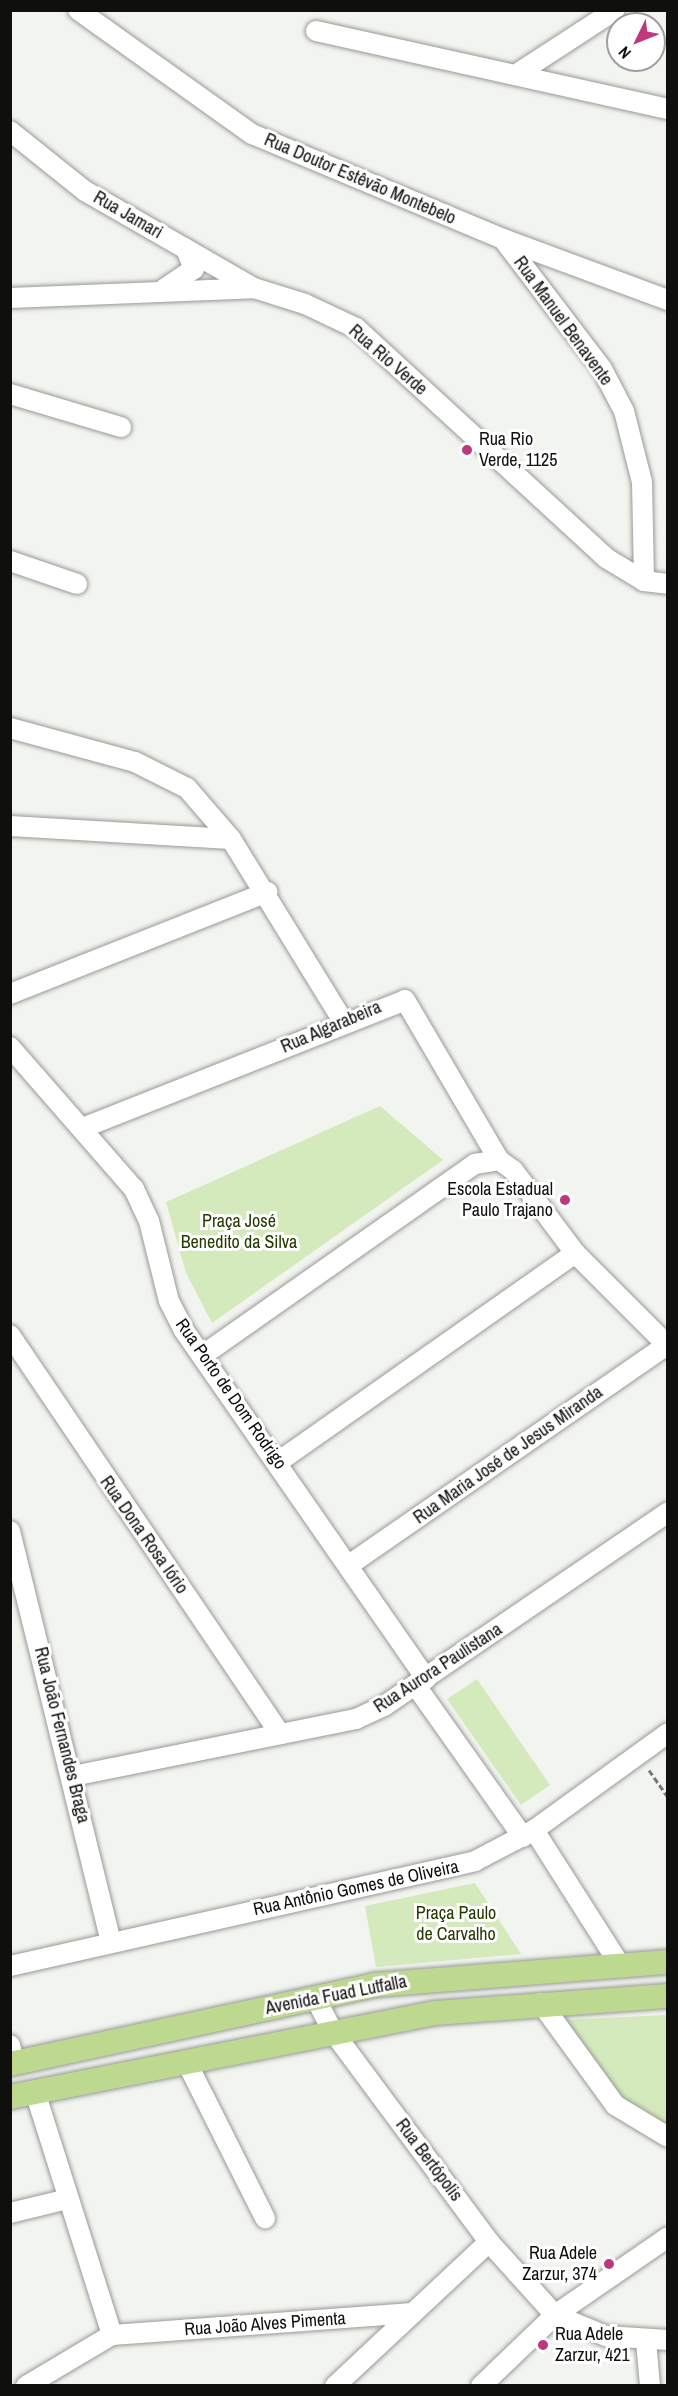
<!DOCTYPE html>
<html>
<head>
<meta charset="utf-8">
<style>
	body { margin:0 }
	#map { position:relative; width:678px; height:2396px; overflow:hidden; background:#f2f4f0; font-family:"Archivo Narrow",sans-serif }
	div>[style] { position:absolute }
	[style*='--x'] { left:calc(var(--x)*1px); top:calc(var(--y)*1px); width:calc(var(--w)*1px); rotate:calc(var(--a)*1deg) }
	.green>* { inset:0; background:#d4eabc }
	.path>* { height:3px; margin-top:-1.5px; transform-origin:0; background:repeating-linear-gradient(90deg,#767774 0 6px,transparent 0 9px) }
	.roads { filter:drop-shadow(0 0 2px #989a96) drop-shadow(0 0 2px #989a96) }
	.minor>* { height:20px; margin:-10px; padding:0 10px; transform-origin:10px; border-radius:10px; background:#fff }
	.major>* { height:24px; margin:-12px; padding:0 12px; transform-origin:12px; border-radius:12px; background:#bcd98f }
	.dots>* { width:16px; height:16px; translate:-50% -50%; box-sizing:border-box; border:3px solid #fff; border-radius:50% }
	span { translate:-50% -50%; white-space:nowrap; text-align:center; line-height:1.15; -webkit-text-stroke:6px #fff; paint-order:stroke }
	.street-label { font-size:18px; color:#0f0f0e }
	.poi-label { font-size:18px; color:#0f0f0e }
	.left { translate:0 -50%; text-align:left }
	.right { translate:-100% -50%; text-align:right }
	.park-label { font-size:18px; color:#253a00 }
	.frame { position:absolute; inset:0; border:12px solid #0f0f0e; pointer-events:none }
	.north { position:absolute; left:606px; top:12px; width:60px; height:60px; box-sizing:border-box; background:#fff; border:2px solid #9f9f9f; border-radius:50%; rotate:227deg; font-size:16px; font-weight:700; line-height:24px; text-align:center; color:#0f0f0e }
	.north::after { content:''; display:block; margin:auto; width:21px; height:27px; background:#bd387d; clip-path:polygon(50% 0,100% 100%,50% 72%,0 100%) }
</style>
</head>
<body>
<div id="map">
	<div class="green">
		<div style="clip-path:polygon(380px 1106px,443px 1160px,212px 1323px,186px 1273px,166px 1202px)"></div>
		<div style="clip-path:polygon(477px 1679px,550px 1785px,521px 1805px,447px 1699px)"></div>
		<div style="clip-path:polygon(475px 1883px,521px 1954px,376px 1967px,365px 1906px)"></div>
		<div style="clip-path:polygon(667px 2015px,667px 2130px,655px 2116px,620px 2098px,563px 2020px)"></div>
	</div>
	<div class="path">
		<div style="--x:649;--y:1770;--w:33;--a:55"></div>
	</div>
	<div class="roads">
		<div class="minor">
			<div style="--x:78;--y:10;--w:214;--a:35.5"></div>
			<div style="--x:252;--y:134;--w:272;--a:22.7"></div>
			<div style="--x:503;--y:239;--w:176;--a:20.3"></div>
			<div style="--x:316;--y:31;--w:361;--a:12.5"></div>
			<div style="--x:520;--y:72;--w:113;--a:-33.1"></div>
			<div style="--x:10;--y:131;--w:96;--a:38.7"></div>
			<div style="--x:85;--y:191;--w:195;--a:29.9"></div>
			<div style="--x:503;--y:239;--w:163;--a:52.7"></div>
			<div style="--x:602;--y:369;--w:47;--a:62.4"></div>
			<div style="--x:624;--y:411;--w:73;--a:75.8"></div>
			<div style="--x:642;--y:482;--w:99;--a:88.8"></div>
			<div style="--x:164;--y:289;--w:36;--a:-34"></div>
			<div style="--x:194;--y:269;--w:22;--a:-112"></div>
			<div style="--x:10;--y:298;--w:244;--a:-2.3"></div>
			<div style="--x:254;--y:288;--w:53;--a:17.4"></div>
			<div style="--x:305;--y:304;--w:56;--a:25.2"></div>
			<div style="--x:356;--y:328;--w:340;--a:42.6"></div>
			<div style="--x:606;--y:558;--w:44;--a:31.2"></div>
			<div style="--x:644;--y:581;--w:24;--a:7"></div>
			<div style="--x:10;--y:394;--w:116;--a:16.6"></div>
			<div style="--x:10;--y:561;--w:71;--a:18.9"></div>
			<div style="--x:10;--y:728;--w:130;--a:15.2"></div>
			<div style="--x:135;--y:762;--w:58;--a:26.6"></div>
			<div style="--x:187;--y:788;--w:67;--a:49.2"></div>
			<div style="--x:231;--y:839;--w:216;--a:58.4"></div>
			<div style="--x:10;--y:826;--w:221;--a:3.4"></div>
			<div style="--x:10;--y:994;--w:277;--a:-21.6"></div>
			<div style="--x:10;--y:1047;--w:189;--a:48.9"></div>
			<div style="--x:134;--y:1189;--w:35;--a:65"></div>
			<div style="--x:149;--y:1221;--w:82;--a:76"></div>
			<div style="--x:169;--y:1301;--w:31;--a:63"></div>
			<div style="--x:183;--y:1329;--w:426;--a:55.2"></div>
			<div style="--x:85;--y:1127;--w:344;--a:-21.6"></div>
			<div style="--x:405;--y:1000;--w:186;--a:59.6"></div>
			<div style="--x:499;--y:1160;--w:17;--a:36"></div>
			<div style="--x:513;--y:1170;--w:104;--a:53.2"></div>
			<div style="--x:575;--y:1253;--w:132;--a:45"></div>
			<div style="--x:10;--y:1335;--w:482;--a:55.9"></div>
			<div style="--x:203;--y:1355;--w:332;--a:-35.1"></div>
			<div style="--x:475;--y:1164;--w:24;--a:-9"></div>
			<div style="--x:278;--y:1462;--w:363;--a:-35.1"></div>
			<div style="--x:10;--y:1531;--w:420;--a:76.2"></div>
			<div style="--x:349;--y:1565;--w:387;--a:-34.7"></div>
			<div style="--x:416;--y:1686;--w:185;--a:54.7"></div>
			<div style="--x:73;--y:1776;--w:289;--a:-11.4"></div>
			<div style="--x:356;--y:1719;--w:31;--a:-25"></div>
			<div style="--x:384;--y:1706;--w:344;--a:-34.3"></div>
			<div style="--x:534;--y:1830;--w:156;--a:57.5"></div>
			<div style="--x:10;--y:1966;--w:477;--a:-12.7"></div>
			<div style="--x:475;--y:1861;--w:67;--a:-27.7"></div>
			<div style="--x:534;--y:1830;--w:165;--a:-35.9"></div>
			<div style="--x:315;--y:1997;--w:36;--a:63"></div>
			<div style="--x:331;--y:2029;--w:265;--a:53.4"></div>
			<div style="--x:489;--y:2242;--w:98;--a:47.9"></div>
			<div style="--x:555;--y:2315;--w:55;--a:22.4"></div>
			<div style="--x:606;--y:2336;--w:62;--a:3.7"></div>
			<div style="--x:541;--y:2003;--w:126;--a:54"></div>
			<div style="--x:615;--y:2105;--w:62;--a:31.1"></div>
			<div style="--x:10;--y:2045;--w:18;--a:77"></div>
			<div style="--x:187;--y:2063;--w:174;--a:63.3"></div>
			<div style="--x:35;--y:2092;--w:255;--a:72.4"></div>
			<div style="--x:10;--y:2213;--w:60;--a:-13.6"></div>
			<div style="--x:646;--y:2341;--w:45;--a:84.9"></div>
			<div style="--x:26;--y:2386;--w:100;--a:-30.7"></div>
			<div style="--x:112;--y:2335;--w:298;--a:-4.2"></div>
			<div style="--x:335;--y:2386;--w:211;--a:-43.1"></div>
			<div style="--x:481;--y:2386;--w:103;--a:-43.8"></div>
			<div style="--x:555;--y:2315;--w:137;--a:-34.6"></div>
		</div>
		<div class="major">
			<div style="--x:10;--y:2064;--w:372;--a:-12.2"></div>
			<div style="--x:374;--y:1985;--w:295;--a:-4.5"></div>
			<div style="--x:10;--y:2097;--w:433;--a:-11.2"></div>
			<div style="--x:435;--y:2013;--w:234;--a:-4.2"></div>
		</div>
	</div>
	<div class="dots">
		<div style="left:467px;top:450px;background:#bd387d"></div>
		<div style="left:565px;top:1200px;background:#bd387d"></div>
		<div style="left:609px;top:2264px;background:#bd387d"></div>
		<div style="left:543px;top:2345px;background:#bd387d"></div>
	</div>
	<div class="street-label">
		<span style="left:360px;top:179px;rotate:23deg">Rua Doutor Estêvão Montebelo</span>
		<span style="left:128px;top:215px;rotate:30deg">Rua Jamari</span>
		<span style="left:563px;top:321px;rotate:54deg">Rua Manuel Benavente</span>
		<span style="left:388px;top:360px;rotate:41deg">Rua Rio Verde</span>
		<span style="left:331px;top:1027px;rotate:-23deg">Rua Algarabeira</span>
		<span style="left:231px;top:1394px;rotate:55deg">Rua Porto de Dom Rodrigo</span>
		<span style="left:508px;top:1455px;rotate:-35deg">Rua Maria José de Jesus Miranda</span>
		<span style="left:144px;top:1535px;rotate:55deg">Rua Dona Rosa Iório</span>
		<span style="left:438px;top:1668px;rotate:-33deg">Rua Aurora Paulistana</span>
		<span style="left:62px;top:1735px;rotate:76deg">Rua João Fernandes Braga</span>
		<span style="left:356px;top:1888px;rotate:-12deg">Rua Antônio Gomes de Oliveira</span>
		<span style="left:336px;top:1995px;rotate:-11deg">Avenida Fuad Lutfalla</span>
		<span style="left:429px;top:2160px;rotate:53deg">Rua Bertópolis</span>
		<span style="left:265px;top:2324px;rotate:-4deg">Rua João Alves Pimenta</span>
	</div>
	<div class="poi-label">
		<span class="left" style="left:479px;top:450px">Rua Rio<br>Verde, 1125</span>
		<span class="right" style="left:553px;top:1200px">Escola Estadual<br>Paulo Trajano</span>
		<span class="right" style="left:597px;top:2264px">Rua Adele<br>Zarzur, 374</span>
		<span class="left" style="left:555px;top:2345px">Rua Adele<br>Zarzur, 421</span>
	</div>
	<div class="park-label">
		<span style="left:239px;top:1232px">Praça José<br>Benedito da Silva</span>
		<span style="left:456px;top:1924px">Praça Paulo<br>de Carvalho</span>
	</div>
	<div class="frame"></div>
	<div class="north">N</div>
</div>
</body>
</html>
